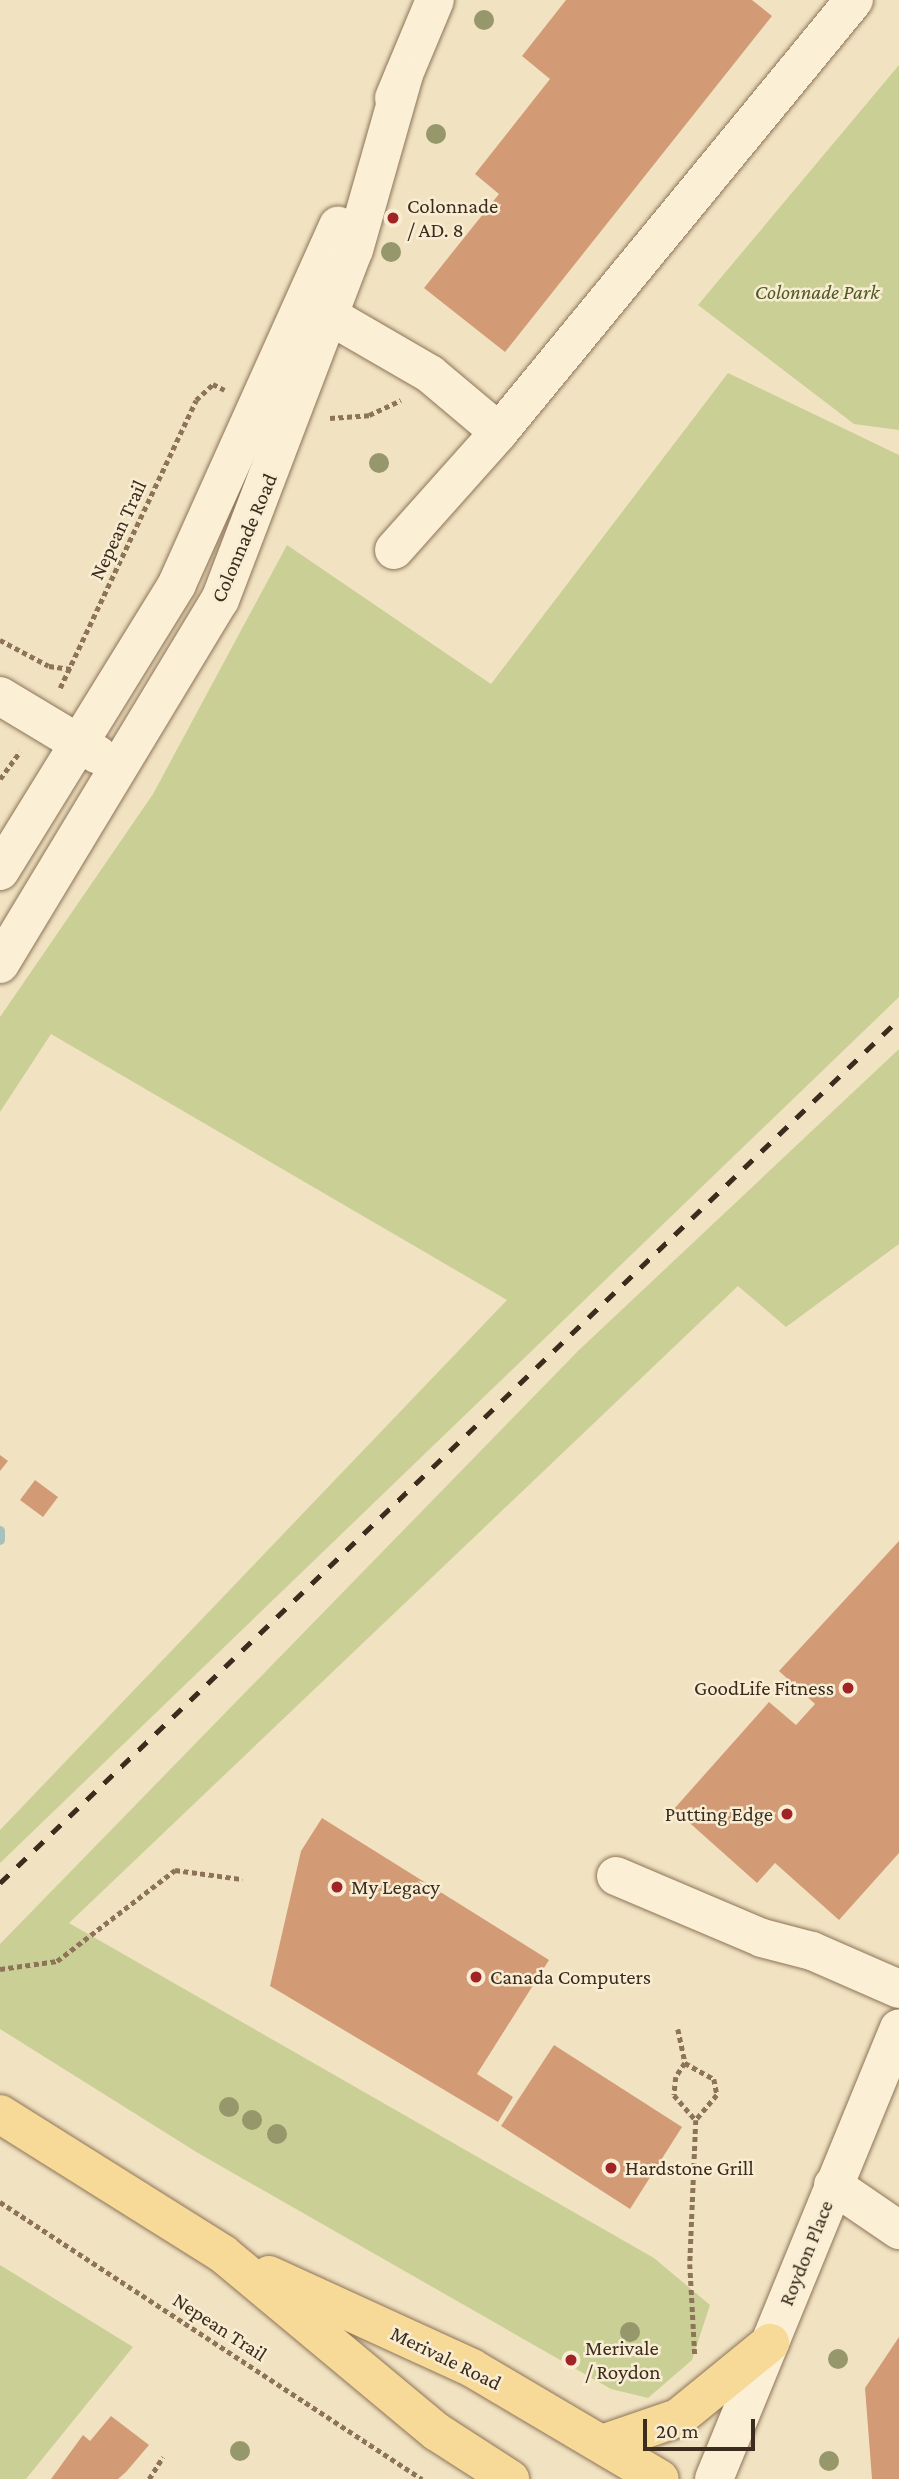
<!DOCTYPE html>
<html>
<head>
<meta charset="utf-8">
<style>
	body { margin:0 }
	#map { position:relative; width:899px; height:2479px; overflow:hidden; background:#f1e3c2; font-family:"Crimson Pro",serif }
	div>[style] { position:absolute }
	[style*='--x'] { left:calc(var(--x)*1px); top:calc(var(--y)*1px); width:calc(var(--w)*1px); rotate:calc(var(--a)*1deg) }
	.green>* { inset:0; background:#cad095 }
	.stream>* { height:10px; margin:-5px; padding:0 5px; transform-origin:5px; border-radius:5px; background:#a5c3ba }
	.building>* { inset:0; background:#d29b76 }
	.path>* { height:4.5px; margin-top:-2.25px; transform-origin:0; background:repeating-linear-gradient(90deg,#8d7458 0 5px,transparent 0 8.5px) }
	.roads { filter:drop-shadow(0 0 2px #8d7458) drop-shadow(0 0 2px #8d7458) }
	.minor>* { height:38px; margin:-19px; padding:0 19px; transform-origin:19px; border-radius:19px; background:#fbf0d6 }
	.major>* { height:38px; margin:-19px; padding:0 19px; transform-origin:19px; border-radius:19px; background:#f7d998 }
	.rail>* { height:5px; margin-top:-2.5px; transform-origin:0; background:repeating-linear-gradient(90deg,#3b2c1d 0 12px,transparent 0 24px) }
	.trees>* { width:20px; height:20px; margin:-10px; border-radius:50%; background:#96976a }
	.dots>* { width:19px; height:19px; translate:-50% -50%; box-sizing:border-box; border:4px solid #f8edd3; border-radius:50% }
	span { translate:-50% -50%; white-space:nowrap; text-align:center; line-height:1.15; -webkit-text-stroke:5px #f8edd3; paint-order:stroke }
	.poi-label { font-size:21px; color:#3b2c1d }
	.left { translate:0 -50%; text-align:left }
	.right { translate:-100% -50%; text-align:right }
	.park-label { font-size:21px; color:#4c5922; font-style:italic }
	.street-label { font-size:21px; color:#3b2c1d }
	.scale { position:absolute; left:643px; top:2419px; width:112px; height:32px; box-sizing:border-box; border:4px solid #3b2c1d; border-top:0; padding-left:9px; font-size:21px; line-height:24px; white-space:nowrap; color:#3b2c1d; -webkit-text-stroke:5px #f8edd3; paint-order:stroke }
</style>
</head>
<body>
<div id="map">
	<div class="green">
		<div style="clip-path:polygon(899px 65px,899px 430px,854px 424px,698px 305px)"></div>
		<div style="clip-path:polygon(728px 373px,899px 455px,899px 997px,0 1863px,0 1830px,507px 1300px,51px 1034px,0 1112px,0 1017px,153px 794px,287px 545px,491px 684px)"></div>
		<div style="clip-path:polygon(899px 1049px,899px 1244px,786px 1327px,738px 1286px,69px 1923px,654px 2258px,710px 2305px,692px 2360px,648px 2398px,611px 2389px,198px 2153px,0 2029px,0 1944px,579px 1350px)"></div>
		<div style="clip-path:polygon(0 2265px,133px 2347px,26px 2479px,0 2479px)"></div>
	</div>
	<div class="stream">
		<div style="--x:0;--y:1531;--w:9;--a:90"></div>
	</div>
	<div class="building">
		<div style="clip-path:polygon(566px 0,752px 0,772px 16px,505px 352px,424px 288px,499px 194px,475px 174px,550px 79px,522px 56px)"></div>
		<div style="clip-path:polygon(0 1455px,8px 1461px,0 1471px)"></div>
		<div style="clip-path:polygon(35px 1480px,58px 1497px,43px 1517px,20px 1500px)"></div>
		<div style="clip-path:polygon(899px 1541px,899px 1853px,839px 1920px,775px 1863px,757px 1883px,674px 1809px,769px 1702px,796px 1725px,815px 1704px,779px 1671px)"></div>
		<div style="clip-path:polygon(322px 1818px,549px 1960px,477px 2074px,513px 2097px,498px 2122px,270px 1986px,301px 1851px)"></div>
		<div style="clip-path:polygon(554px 2045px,682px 2127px,630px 2209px,501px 2126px)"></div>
		<div style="clip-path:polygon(899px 2337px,899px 2479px,872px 2479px,865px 2388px)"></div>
		<div style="clip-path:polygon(111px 2416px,149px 2445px,126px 2472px,118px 2479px,51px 2479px,83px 2435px,90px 2441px)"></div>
	</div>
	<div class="path">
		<div style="--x:330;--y:418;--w:39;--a:-4"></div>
		<div style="--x:369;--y:415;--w:35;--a:-25"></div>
		<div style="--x:0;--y:640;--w:55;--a:28"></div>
		<div style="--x:49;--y:666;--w:22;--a:8"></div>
		<div style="--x:60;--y:688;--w:318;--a:-64.7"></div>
		<div style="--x:196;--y:400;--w:23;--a:-43"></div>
		<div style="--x:213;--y:384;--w:13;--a:27"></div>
		<div style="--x:0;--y:779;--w:34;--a:-54"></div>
		<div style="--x:0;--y:1969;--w:58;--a:-8"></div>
		<div style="--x:57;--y:1961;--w:149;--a:-37.6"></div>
		<div style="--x:175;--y:1870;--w:68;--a:7.7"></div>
		<div style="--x:678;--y:2029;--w:35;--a:78"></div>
		<div style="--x:685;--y:2063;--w:17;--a:123"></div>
		<div style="--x:676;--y:2077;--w:18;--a:96"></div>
		<div style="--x:674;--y:2095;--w:33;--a:49"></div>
		<div style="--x:696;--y:2120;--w:144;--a:92.4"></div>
		<div style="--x:690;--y:2264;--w:91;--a:86.9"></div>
		<div style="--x:685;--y:2063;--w:33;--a:29"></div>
		<div style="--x:714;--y:2079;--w:16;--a:79"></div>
		<div style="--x:717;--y:2095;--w:33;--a:130"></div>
		<div style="--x:0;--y:2202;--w:505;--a:33.28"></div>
		<div style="--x:149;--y:2479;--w:26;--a:-58"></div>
	</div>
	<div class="roads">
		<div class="minor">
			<div style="--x:394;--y:98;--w:106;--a:-67.3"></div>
			<div style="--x:330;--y:316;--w:116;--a:30.1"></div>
			<div style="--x:430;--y:374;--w:90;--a:40"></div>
			<div style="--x:394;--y:550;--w:158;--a:-48.3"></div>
			<div style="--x:499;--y:432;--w:559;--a:-50.59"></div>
			<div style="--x:0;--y:696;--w:114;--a:31"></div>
			<div style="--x:0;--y:871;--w:337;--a:-58.3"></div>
			<div style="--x:177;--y:584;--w:393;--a:-65.8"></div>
			<div style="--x:0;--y:964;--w:425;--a:-58.9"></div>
			<div style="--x:220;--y:600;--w:375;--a:-69.1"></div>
			<div style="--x:354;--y:250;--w:182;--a:-74.1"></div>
			<div style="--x:616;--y:1876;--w:159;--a:23"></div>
			<div style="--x:762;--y:1938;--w:52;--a:14.6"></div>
			<div style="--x:812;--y:1951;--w:95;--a:23.6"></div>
			<div style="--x:833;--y:2185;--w:80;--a:34.3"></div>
			<div style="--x:714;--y:2479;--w:487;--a:-67.7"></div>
		</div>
		<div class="major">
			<div style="--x:0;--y:2114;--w:263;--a:32.1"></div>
			<div style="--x:223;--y:2254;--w:278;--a:39.8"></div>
			<div style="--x:437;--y:2432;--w:87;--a:32.8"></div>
			<div style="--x:269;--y:2275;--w:223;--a:24.6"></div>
			<div style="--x:472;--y:2368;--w:218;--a:30.6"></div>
			<div style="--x:602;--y:2444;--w:80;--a:-18.9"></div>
			<div style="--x:678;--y:2418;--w:119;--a:-39.2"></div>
		</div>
	</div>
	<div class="rail">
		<div style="--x:0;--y:1883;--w:1247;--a:-43.86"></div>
	</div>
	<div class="trees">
		<div style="left:484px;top:20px"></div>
		<div style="left:436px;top:134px"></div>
		<div style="left:391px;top:252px"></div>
		<div style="left:379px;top:463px"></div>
		<div style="left:229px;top:2107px"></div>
		<div style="left:252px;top:2120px"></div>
		<div style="left:277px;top:2134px"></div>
		<div style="left:630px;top:2332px"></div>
		<div style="left:838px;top:2359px"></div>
		<div style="left:240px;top:2451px"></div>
		<div style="left:829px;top:2461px"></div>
	</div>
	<div class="dots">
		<div style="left:393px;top:218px;background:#a02425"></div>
		<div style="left:848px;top:1688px;background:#a02425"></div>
		<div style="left:787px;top:1814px;background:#a02425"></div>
		<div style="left:337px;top:1887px;background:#a02425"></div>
		<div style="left:476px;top:1977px;background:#a02425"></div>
		<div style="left:611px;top:2168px;background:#a02425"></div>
		<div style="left:571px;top:2360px;background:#a02425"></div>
	</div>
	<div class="poi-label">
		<span class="left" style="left:407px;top:218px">Colonnade<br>/ AD. 8</span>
		<span class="right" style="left:834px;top:1688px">GoodLife Fitness</span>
		<span class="right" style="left:773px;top:1814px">Putting Edge</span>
		<span class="left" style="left:351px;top:1887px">My Legacy</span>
		<span class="left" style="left:490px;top:1977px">Canada Computers</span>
		<span class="left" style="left:625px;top:2168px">Hardstone Grill</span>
		<span class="left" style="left:585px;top:2360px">Merivale<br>/ Roydon</span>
	</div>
	<div class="park-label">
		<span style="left:817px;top:292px">Colonnade Park</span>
	</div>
	<div class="street-label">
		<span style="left:118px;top:530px;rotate:-65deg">Nepean Trail</span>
		<span style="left:244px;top:538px;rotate:-67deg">Colonnade Road</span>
		<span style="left:806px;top:2253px;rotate:-68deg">Roydon Place</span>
		<span style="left:220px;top:2327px;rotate:33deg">Nepean Trail</span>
		<span style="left:446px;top:2358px;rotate:26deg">Merivale Road</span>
	</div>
	<div class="scale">20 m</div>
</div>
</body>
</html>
